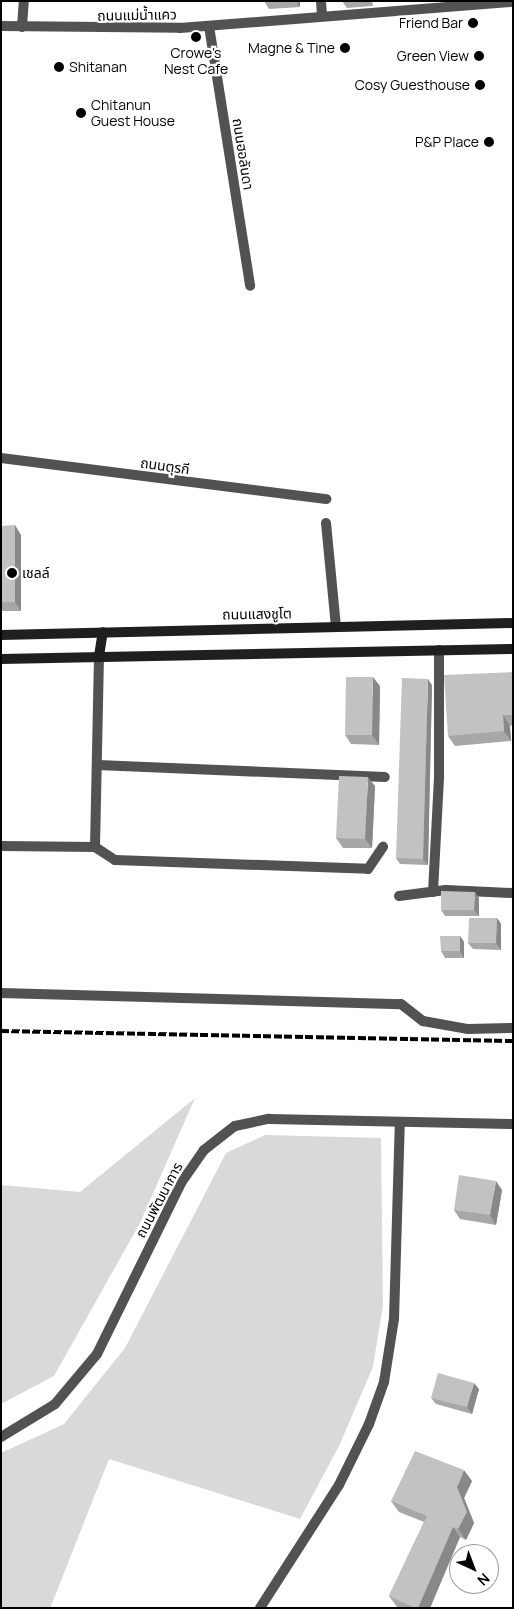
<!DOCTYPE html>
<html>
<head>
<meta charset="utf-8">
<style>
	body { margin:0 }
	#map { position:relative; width:514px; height:1609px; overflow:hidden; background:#fff; font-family:Manrope,"Noto Sans Thai",sans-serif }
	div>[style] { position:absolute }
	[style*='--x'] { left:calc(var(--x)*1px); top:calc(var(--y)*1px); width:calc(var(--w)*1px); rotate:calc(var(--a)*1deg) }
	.green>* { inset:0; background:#d9d9d9 }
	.street>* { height:10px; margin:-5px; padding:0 5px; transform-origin:5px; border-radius:5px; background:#525252 }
	.secondary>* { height:10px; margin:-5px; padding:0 5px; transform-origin:5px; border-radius:5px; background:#1f1f1f }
	.rail>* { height:4px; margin-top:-2px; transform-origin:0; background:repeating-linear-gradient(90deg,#000 0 8px,transparent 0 10.5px) }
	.wall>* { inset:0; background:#a7a7a7 }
	.shaded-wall>* { inset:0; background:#888 }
	.building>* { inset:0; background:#c2c2c2 }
	.dots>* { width:14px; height:14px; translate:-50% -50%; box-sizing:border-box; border:2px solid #fff; border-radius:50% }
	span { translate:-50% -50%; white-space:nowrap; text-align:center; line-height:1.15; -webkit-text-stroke:4.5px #fff; paint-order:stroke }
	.street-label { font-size:14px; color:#000 }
	.poi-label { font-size:14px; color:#000 }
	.right { translate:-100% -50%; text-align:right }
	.left { translate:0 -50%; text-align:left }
	.frame { position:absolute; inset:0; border:2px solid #000; pointer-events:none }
	.north { position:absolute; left:449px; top:1544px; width:50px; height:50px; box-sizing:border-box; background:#fff; border:1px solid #999; border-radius:50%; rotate:137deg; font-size:14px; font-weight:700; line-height:20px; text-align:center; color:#000 }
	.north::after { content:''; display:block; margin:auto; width:18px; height:22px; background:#000; clip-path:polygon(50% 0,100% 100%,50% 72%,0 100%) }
</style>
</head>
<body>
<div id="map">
	<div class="green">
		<div style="clip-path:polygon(195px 1098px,140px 1223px,54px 1376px,1px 1404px,1px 1185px,80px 1192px)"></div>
		<div style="clip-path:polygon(265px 1135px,381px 1138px,383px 1305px,373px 1367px,339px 1446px,300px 1519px,109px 1459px,51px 1606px,53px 1608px,1px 1608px,1px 1453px,64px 1424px,125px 1348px,226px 1153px)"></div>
	</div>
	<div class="street">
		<div style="--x:321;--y:1;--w:15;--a:86"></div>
		<div style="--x:1;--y:26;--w:179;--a:0.6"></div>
		<div style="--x:180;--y:28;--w:334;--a:-4.5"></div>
		<div style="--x:209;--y:26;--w:263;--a:81"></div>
		<div style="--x:22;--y:27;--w:26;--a:-86"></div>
		<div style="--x:1;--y:458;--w:328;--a:7.2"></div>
		<div style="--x:326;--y:523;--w:103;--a:84.5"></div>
		<div style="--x:98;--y:765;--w:287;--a:2.4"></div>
		<div style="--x:1;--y:846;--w:94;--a:0.6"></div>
		<div style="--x:95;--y:847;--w:24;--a:33"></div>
		<div style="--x:115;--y:860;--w:253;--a:2"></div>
		<div style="--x:368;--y:869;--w:27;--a:-56"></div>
		<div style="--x:95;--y:847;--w:191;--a:-88.8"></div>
		<div style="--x:433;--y:892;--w:115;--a:-87"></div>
		<div style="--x:439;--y:777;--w:127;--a:-90"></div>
		<div style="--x:399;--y:896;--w:47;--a:-7.3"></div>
		<div style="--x:446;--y:890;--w:67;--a:2.6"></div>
		<div style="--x:1;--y:993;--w:400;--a:1.6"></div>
		<div style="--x:401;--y:1004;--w:28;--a:38"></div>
		<div style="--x:423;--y:1021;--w:46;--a:10.1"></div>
		<div style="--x:468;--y:1029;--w:45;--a:-1.3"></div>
		<div style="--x:1;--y:1437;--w:63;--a:-31.4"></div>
		<div style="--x:55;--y:1404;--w:65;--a:-50"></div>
		<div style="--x:97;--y:1354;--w:191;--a:-63.8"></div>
		<div style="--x:181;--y:1183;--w:40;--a:-55.1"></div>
		<div style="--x:204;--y:1150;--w:39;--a:-38"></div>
		<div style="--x:235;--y:1126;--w:35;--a:-12"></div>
		<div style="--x:269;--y:1119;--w:244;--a:1.2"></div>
		<div style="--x:260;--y:1608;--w:146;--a:-57.3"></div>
		<div style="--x:339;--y:1485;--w:68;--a:-63.8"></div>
		<div style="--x:369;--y:1424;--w:45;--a:-70.3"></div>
		<div style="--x:384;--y:1382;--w:64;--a:-81"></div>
		<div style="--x:394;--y:1319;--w:197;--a:-88.3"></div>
	</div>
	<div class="secondary">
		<div style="--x:1;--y:635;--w:512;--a:-1.34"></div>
		<div style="--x:99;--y:656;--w:24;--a:-81"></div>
		<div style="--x:1;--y:659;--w:512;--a:-1.12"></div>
	</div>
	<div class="rail">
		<div style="--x:1;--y:1031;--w:512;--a:1.12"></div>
	</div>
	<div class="wall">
		<div style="clip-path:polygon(264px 1px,300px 1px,300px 7px,269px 9px)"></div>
		<div style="clip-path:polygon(342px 1px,372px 1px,373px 6px,347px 8px)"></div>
		<div style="clip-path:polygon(1px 526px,21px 535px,21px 611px,2px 611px,1px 610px)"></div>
		<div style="clip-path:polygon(513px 672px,513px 725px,510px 726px,511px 741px,455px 746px,448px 736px)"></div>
		<div style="clip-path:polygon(432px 685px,428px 865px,400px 864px,396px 858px)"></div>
		<div style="clip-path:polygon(380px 686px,379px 745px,351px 744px,345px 735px)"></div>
		<div style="clip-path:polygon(375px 786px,372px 848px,343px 848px,336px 838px)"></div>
		<div style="clip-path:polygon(479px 898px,479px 916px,445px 916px,441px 910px)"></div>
		<div style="clip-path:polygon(497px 918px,501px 924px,501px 950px,473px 949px,468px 943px)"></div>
		<div style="clip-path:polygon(460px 936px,464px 942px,464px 958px,445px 958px,441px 951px)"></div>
		<div style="clip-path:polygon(502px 1190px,496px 1225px,460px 1219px,454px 1210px)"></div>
		<div style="clip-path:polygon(479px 1389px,472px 1414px,436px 1404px,431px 1398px)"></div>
		<div style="clip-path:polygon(472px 1481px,464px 1498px,474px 1523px,466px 1540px,460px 1537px,430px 1608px,399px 1608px,397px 1607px,389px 1596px,424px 1522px,399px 1512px,391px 1501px)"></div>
	</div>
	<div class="shaded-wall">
		<div style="clip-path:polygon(296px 1px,300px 1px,300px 7px)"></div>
		<div style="clip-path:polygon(15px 525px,21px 535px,21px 611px,15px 602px)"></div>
		<div style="clip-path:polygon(373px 677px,380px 686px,379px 745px,372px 735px)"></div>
		<div style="clip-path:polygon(428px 679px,432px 685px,428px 865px,423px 859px)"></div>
		<div style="clip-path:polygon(503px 715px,510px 726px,511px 741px,504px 731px)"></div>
		<div style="clip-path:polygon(368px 777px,375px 786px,372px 848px,365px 839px)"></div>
		<div style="clip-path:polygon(475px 892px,479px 898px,479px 916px,474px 910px)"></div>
		<div style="clip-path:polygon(497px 918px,501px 924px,501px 950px,496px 943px)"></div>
		<div style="clip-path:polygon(460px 936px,464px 942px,464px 958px,460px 951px)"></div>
		<div style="clip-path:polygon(496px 1181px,502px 1190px,496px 1225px,490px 1215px)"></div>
		<div style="clip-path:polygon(474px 1383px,479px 1389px,472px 1414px,467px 1407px)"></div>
		<div style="clip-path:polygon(464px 1470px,472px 1481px,464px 1498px,474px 1523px,466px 1540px,458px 1529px,457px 1487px)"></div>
		<div style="clip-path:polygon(453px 1527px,460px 1537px,430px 1608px,418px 1608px)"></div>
	</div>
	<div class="building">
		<div style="clip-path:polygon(264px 1px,287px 1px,264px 2px)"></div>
		<div style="clip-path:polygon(15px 525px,15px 602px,1px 602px,1px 526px)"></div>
		<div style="clip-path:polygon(513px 672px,513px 715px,503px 715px,504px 731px,448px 736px,444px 675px)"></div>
		<div style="clip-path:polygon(346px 677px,373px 677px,372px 735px,345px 735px)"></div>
		<div style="clip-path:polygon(402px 678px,428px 679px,423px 859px,396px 858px)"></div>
		<div style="clip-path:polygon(339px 776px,368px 777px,365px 839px,336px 838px)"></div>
		<div style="clip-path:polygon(441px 891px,475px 892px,474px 910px,441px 910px)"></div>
		<div style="clip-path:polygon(469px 918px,497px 918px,496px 943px,468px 943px)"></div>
		<div style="clip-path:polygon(440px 936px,460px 936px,460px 951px,441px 951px)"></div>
		<div style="clip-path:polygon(459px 1175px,496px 1181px,490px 1215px,454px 1210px)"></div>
		<div style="clip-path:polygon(438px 1373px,474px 1383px,467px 1407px,431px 1398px)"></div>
		<div style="clip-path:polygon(415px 1451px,464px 1470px,457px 1487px,467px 1512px,458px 1529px,453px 1527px,418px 1608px,415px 1608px,389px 1596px,427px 1516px,391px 1501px)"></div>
	</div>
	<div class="dots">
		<div style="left:473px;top:23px;background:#000"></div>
		<div style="left:196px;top:37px;background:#000"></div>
		<div style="left:345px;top:48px;background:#000"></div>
		<div style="left:479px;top:56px;background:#000"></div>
		<div style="left:59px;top:67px;background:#000"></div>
		<div style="left:480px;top:85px;background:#000"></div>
		<div style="left:81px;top:113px;background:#000"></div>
		<div style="left:489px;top:142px;background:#000"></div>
		<div style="left:12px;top:573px;background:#000"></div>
	</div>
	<div class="street-label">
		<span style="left:137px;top:15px;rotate:-1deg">ถนนแม่น้ำแคว</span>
		<span style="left:243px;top:154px;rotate:81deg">ถนนฮอลันดา</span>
		<span style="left:165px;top:466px;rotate:8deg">ถนนตุรกี</span>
		<span style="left:257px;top:614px;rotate:-1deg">ถนนแสงชูโต</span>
		<span style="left:159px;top:1200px;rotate:-62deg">ถนนพัฒนาการ</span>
	</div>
	<div class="poi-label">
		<span class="right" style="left:463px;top:23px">Friend Bar</span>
		<span class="right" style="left:335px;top:48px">Magne &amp; Tine</span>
		<span style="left:196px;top:61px">Crowe's<br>Nest Cafe</span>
		<span class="right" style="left:469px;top:56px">Green View</span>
		<span class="left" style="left:69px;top:67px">Shitanan</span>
		<span class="right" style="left:470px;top:85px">Cosy Guesthouse</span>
		<span class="left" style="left:91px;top:113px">Chitanun<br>Guest House</span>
		<span class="right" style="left:479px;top:142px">P&amp;P Place</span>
		<span class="left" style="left:22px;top:573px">เชลล์</span>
	</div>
	<div class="frame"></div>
	<div class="north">N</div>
</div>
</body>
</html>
